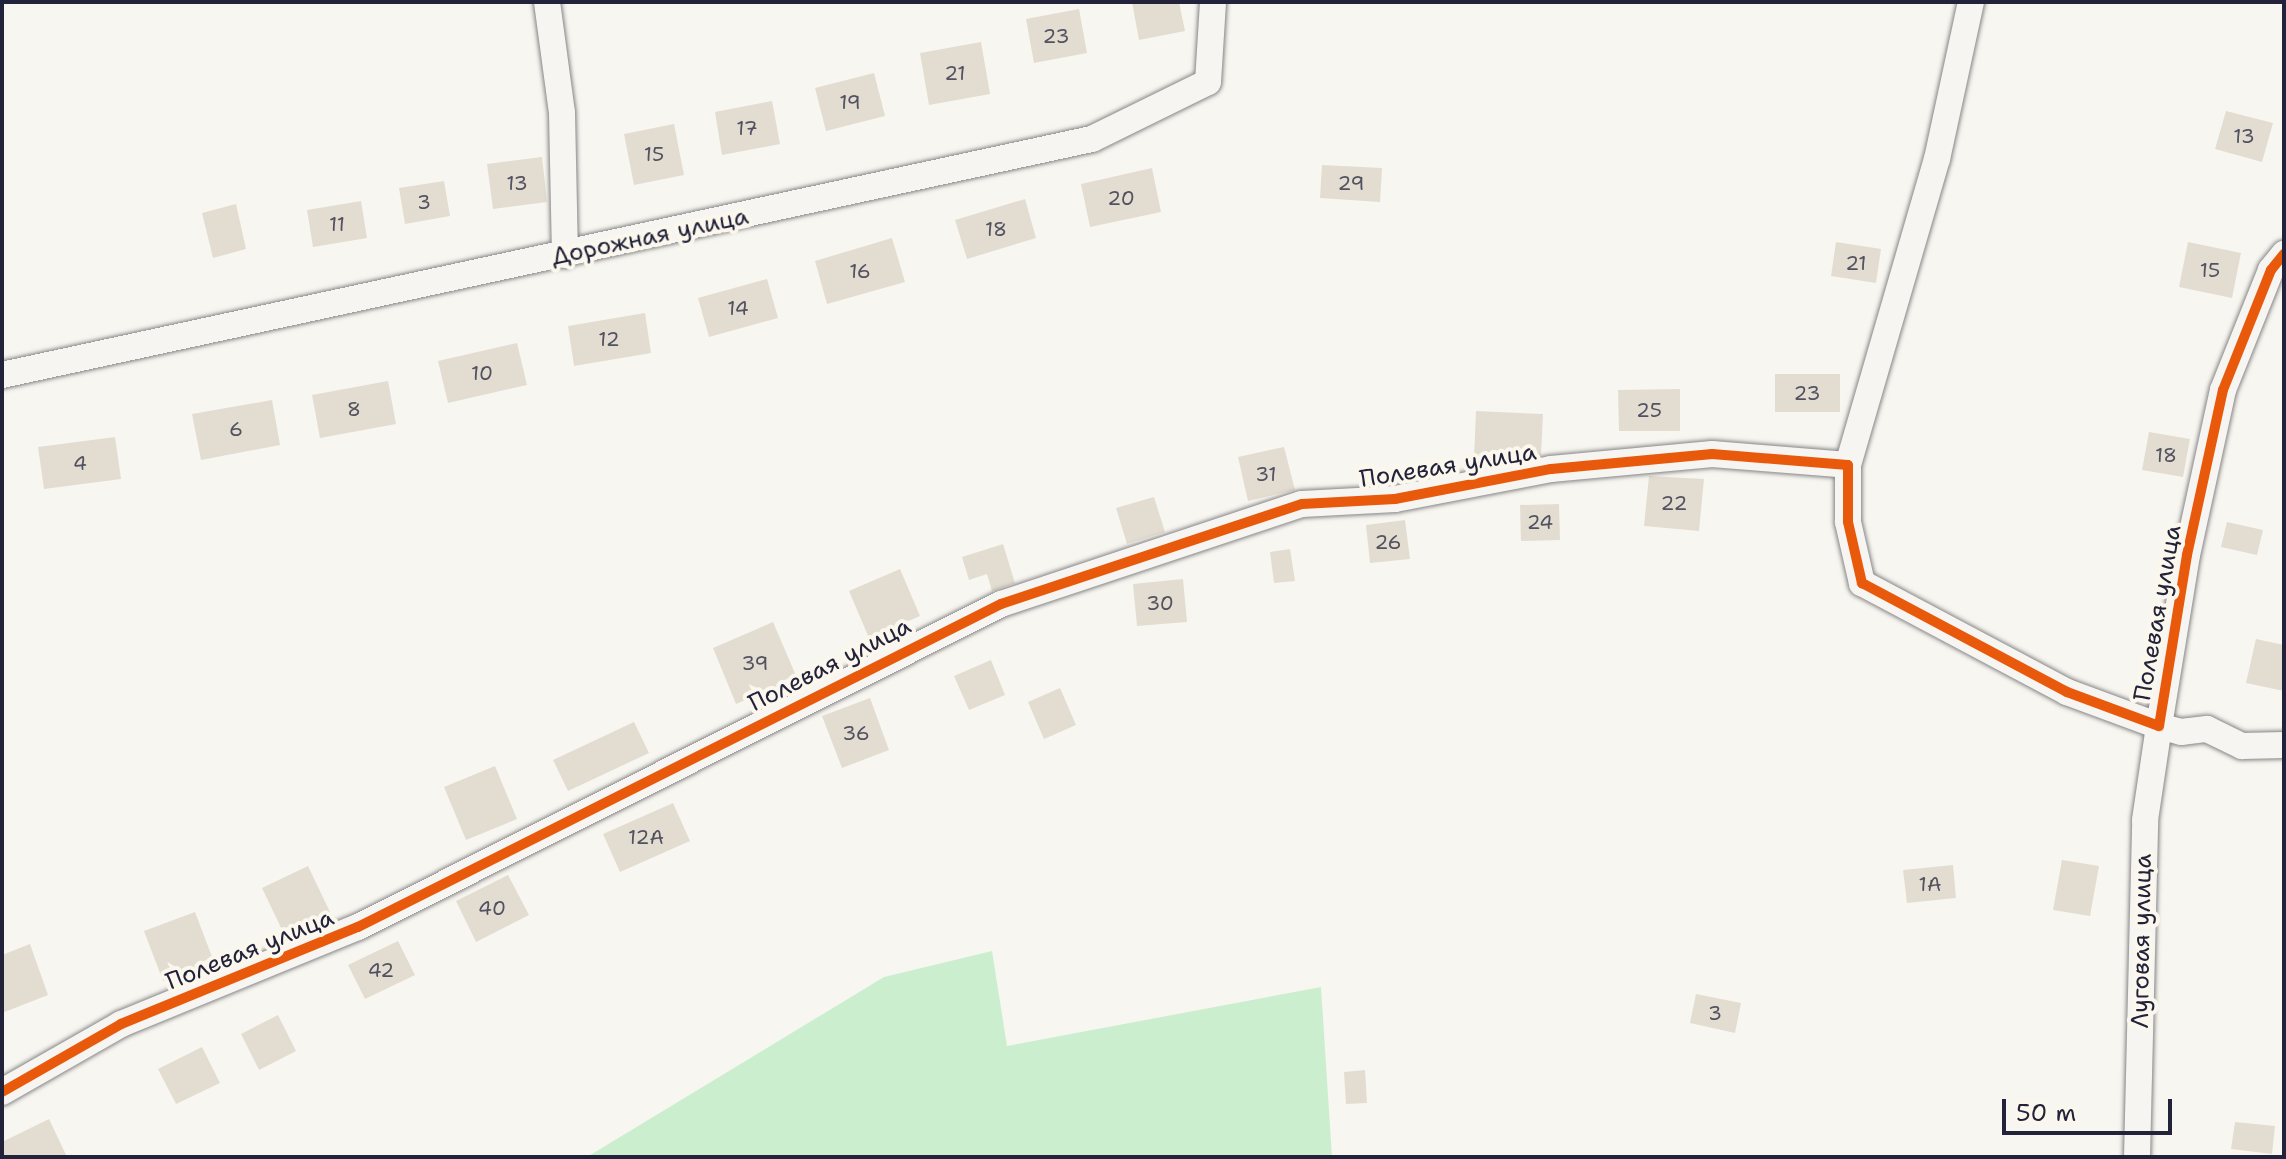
<!DOCTYPE html>
<html>
<head>
<meta charset="utf-8">
<style>
	body { margin:0 }
	#map { position:relative; width:2286px; height:1159px; overflow:hidden; background:#f8f6f0; font-family:"Shantell Sans",sans-serif }
	div>[style] { position:absolute }
	[style*='--x'] { left:calc(var(--x)*1px); top:calc(var(--y)*1px); width:calc(var(--w)*1px); rotate:calc(var(--a)*1deg) }
	.green>* { inset:0; background:#cbefce }
	.building>* { inset:0; background:#e3ddd1 }
	.roads { filter:drop-shadow(0 0 2px #878688) drop-shadow(0 0 2px #878688) }
	.minor>* { height:26px; margin:-13px; padding:0 13px; transform-origin:13px; border-radius:13px; background:#f6f5f1 }
	.cycleway>* { height:10px; margin:-5px; padding:0 5px; transform-origin:5px; border-radius:5px; background:#e8590c }
	span { translate:-50% -50%; white-space:nowrap; text-align:center; line-height:1.15; -webkit-text-stroke:8px #fbf7ec; paint-order:stroke }
	.number-label { font-size:20px; color:#525160 }
	.number-label span { -webkit-text-stroke-width:0 }
	.street-label { font-size:24px; color:#22223b }
	.frame { position:absolute; inset:0; border:4px solid #22223b; pointer-events:none }
	.scale { position:absolute; left:2002px; top:1099px; width:170px; height:36px; box-sizing:border-box; border:4px solid #22223b; border-top:0; padding-left:10px; font-size:24px; line-height:28px; white-space:nowrap; color:#22223b; -webkit-text-stroke:6px #fbf7ec; paint-order:stroke }
</style>
</head>
<body>
<div id="map">
	<div class="green">
		<div style="clip-path:polygon(992px 951px,1007px 1046px,1321px 987px,1332px 1157px,587px 1157px,884px 977px)"></div>
	</div>
	<div class="building">
		<div style="clip-path:polygon(1132px 2px,1179px 2px,1185px 31px,1139px 40px)"></div>
		<div style="clip-path:polygon(1079px 9px,1087px 53px,1034px 63px,1026px 19px)"></div>
		<div style="clip-path:polygon(981px 42px,990px 94px,929px 105px,920px 53px)"></div>
		<div style="clip-path:polygon(874px 73px,885px 116px,826px 131px,815px 88px)"></div>
		<div style="clip-path:polygon(772px 101px,780px 144px,722px 155px,715px 112px)"></div>
		<div style="clip-path:polygon(2226px 111px,2273px 123px,2262px 162px,2215px 149px)"></div>
		<div style="clip-path:polygon(674px 124px,684px 175px,634px 185px,624px 134px)"></div>
		<div style="clip-path:polygon(542px 157px,547px 202px,493px 209px,487px 164px)"></div>
		<div style="clip-path:polygon(1322px 165px,1382px 168px,1380px 202px,1320px 198px)"></div>
		<div style="clip-path:polygon(1152px 168px,1161px 212px,1090px 227px,1081px 184px)"></div>
		<div style="clip-path:polygon(444px 181px,450px 216px,405px 224px,399px 188px)"></div>
		<div style="clip-path:polygon(1025px 199px,1036px 238px,967px 259px,955px 220px)"></div>
		<div style="clip-path:polygon(361px 201px,367px 238px,313px 247px,307px 210px)"></div>
		<div style="clip-path:polygon(236px 204px,246px 249px,213px 258px,202px 213px)"></div>
		<div style="clip-path:polygon(892px 238px,905px 282px,827px 304px,815px 261px)"></div>
		<div style="clip-path:polygon(1836px 242px,1881px 249px,1876px 283px,1831px 276px)"></div>
		<div style="clip-path:polygon(2188px 242px,2241px 253px,2232px 298px,2179px 287px)"></div>
		<div style="clip-path:polygon(767px 279px,778px 318px,709px 337px,698px 298px)"></div>
		<div style="clip-path:polygon(645px 313px,651px 353px,574px 366px,568px 326px)"></div>
		<div style="clip-path:polygon(517px 343px,527px 385px,448px 403px,438px 361px)"></div>
		<div style="clip-path:polygon(1775px 374px,1840px 374px,1840px 412px,1775px 412px)"></div>
		<div style="clip-path:polygon(388px 381px,396px 424px,320px 438px,312px 395px)"></div>
		<div style="clip-path:polygon(1680px 389px,1680px 431px,1619px 431px,1618px 390px)"></div>
		<div style="clip-path:polygon(272px 400px,280px 445px,201px 460px,192px 414px)"></div>
		<div style="clip-path:polygon(1476px 411px,1543px 414px,1541px 455px,1517px 459px,1474px 458px)"></div>
		<div style="clip-path:polygon(2149px 432px,2190px 439px,2183px 477px,2142px 470px)"></div>
		<div style="clip-path:polygon(115px 437px,121px 479px,44px 489px,38px 447px)"></div>
		<div style="clip-path:polygon(1284px 447px,1295px 490px,1248px 501px,1238px 457px)"></div>
		<div style="clip-path:polygon(1649px 476px,1704px 479px,1699px 531px,1644px 526px)"></div>
		<div style="clip-path:polygon(1154px 497px,1165px 532px,1127px 544px,1116px 508px)"></div>
		<div style="clip-path:polygon(1559px 504px,1560px 540px,1521px 541px,1520px 505px)"></div>
		<div style="clip-path:polygon(1405px 520px,1410px 559px,1370px 563px,1366px 525px)"></div>
		<div style="clip-path:polygon(2227px 522px,2263px 530px,2257px 555px,2221px 547px)"></div>
		<div style="clip-path:polygon(1003px 544px,1015px 583px,992px 591px,987px 574px,969px 580px,962px 557px)"></div>
		<div style="clip-path:polygon(1290px 549px,1295px 581px,1274px 583px,1270px 552px)"></div>
		<div style="clip-path:polygon(900px 569px,920px 616px,869px 638px,849px 591px)"></div>
		<div style="clip-path:polygon(1183px 579px,1187px 622px,1137px 626px,1133px 584px)"></div>
		<div style="clip-path:polygon(773px 622px,797px 678px,736px 704px,713px 648px)"></div>
		<div style="clip-path:polygon(2256px 639px,2284px 645px,2284px 691px,2246px 683px)"></div>
		<div style="clip-path:polygon(991px 660px,1005px 695px,969px 710px,954px 676px)"></div>
		<div style="clip-path:polygon(1060px 688px,1076px 725px,1044px 739px,1028px 702px)"></div>
		<div style="clip-path:polygon(870px 698px,889px 750px,842px 768px,822px 716px)"></div>
		<div style="clip-path:polygon(634px 722px,649px 753px,568px 791px,553px 760px)"></div>
		<div style="clip-path:polygon(495px 766px,517px 819px,466px 840px,444px 787px)"></div>
		<div style="clip-path:polygon(673px 803px,690px 841px,620px 872px,603px 834px)"></div>
		<div style="clip-path:polygon(2062px 860px,2099px 866px,2090px 916px,2053px 910px)"></div>
		<div style="clip-path:polygon(1953px 865px,1956px 898px,1907px 903px,1903px 870px)"></div>
		<div style="clip-path:polygon(308px 866px,330px 912px,284px 934px,262px 888px)"></div>
		<div style="clip-path:polygon(508px 875px,529px 915px,476px 942px,456px 901px)"></div>
		<div style="clip-path:polygon(195px 912px,214px 962px,163px 981px,144px 931px)"></div>
		<div style="clip-path:polygon(398px 941px,415px 975px,365px 999px,348px 965px)"></div>
		<div style="clip-path:polygon(30px 944px,48px 995px,2px 1013px,2px 955px)"></div>
		<div style="clip-path:polygon(1696px 994px,1741px 1003px,1735px 1033px,1690px 1023px)"></div>
		<div style="clip-path:polygon(278px 1015px,296px 1051px,259px 1070px,241px 1034px)"></div>
		<div style="clip-path:polygon(202px 1047px,220px 1083px,176px 1104px,158px 1069px)"></div>
		<div style="clip-path:polygon(1365px 1070px,1367px 1103px,1346px 1104px,1344px 1072px)"></div>
		<div style="clip-path:polygon(49px 1119px,67px 1157px,2px 1157px,2px 1142px)"></div>
		<div style="clip-path:polygon(2235px 1122px,2275px 1126px,2272px 1154px,2231px 1149px)"></div>
	</div>
	<div class="roads">
		<div class="minor">
			<div style="--x:547;--y:2;--w:112;--a:82.3"></div>
			<div style="--x:562;--y:113;--w:142;--a:88.8"></div>
			<div style="--x:2;--y:375;--w:1115;--a:-12.22"></div>
			<div style="--x:1092;--y:139;--w:129;--a:-26.2"></div>
			<div style="--x:1208;--y:82;--w:80;--a:-86.4"></div>
			<div style="--x:1848;--y:465;--w:319;--a:-73.8"></div>
			<div style="--x:1937;--y:159;--w:161;--a:-77.8"></div>
			<div style="--x:2;--y:1092;--w:137;--a:-29.7"></div>
			<div style="--x:121;--y:1024;--w:256;--a:-22.3"></div>
			<div style="--x:358;--y:927;--w:720;--a:-26.67"></div>
			<div style="--x:1001;--y:604;--w:317;--a:-18.4"></div>
			<div style="--x:1302;--y:504;--w:93;--a:-3.1"></div>
			<div style="--x:1395;--y:499;--w:159;--a:-10.9"></div>
			<div style="--x:1551;--y:469;--w:162;--a:-5.3"></div>
			<div style="--x:1712;--y:454;--w:136;--a:4.6"></div>
			<div style="--x:1848;--y:465;--w:57;--a:90"></div>
			<div style="--x:1848;--y:522;--w:63;--a:77.1"></div>
			<div style="--x:1862;--y:583;--w:232;--a:28"></div>
			<div style="--x:2067;--y:692;--w:98;--a:20.3"></div>
			<div style="--x:2159;--y:726;--w:173;--a:-80.7"></div>
			<div style="--x:2187;--y:555;--w:169;--a:-77.7"></div>
			<div style="--x:2223;--y:390;--w:129;--a:-68.2"></div>
			<div style="--x:2271;--y:270;--w:21;--a:-51"></div>
			<div style="--x:2137;--y:1157;--w:337;--a:-88.6"></div>
			<div style="--x:2145;--y:820;--w:95;--a:-81.5"></div>
			<div style="--x:2159;--y:726;--w:23;--a:15"></div>
			<div style="--x:2181;--y:732;--w:26;--a:-7"></div>
			<div style="--x:2207;--y:729;--w:39;--a:26"></div>
			<div style="--x:2242;--y:746;--w:42;--a:-1.4"></div>
		</div>
	</div>
	<div class="cycleway">
		<div style="--x:2;--y:1092;--w:137;--a:-29.7"></div>
		<div style="--x:121;--y:1024;--w:256;--a:-22.3"></div>
		<div style="--x:358;--y:927;--w:720;--a:-26.67"></div>
		<div style="--x:1001;--y:604;--w:317;--a:-18.4"></div>
		<div style="--x:1302;--y:504;--w:93;--a:-3.1"></div>
		<div style="--x:1395;--y:499;--w:159;--a:-10.9"></div>
		<div style="--x:1551;--y:469;--w:162;--a:-5.3"></div>
		<div style="--x:1712;--y:454;--w:136;--a:4.6"></div>
		<div style="--x:1848;--y:465;--w:57;--a:90"></div>
		<div style="--x:1848;--y:522;--w:63;--a:77.1"></div>
		<div style="--x:1862;--y:583;--w:232;--a:28"></div>
		<div style="--x:2067;--y:692;--w:98;--a:20.3"></div>
		<div style="--x:2159;--y:726;--w:173;--a:-80.7"></div>
		<div style="--x:2187;--y:555;--w:169;--a:-77.7"></div>
		<div style="--x:2223;--y:390;--w:129;--a:-68.2"></div>
		<div style="--x:2271;--y:270;--w:21;--a:-51"></div>
	</div>
	<div class="number-label">
		<span style="left:1056px;top:36px">23</span>
		<span style="left:955px;top:73px">21</span>
		<span style="left:850px;top:102px">19</span>
		<span style="left:747px;top:128px">17</span>
		<span style="left:2244px;top:136px">13</span>
		<span style="left:654px;top:154px">15</span>
		<span style="left:517px;top:183px">13</span>
		<span style="left:1351px;top:183px">29</span>
		<span style="left:1121px;top:198px">20</span>
		<span style="left:424px;top:202px">3</span>
		<span style="left:337px;top:224px">11</span>
		<span style="left:996px;top:229px">18</span>
		<span style="left:1856px;top:263px">21</span>
		<span style="left:2210px;top:270px">15</span>
		<span style="left:860px;top:271px">16</span>
		<span style="left:738px;top:308px">14</span>
		<span style="left:609px;top:339px">12</span>
		<span style="left:482px;top:373px">10</span>
		<span style="left:1807px;top:393px">23</span>
		<span style="left:354px;top:409px">8</span>
		<span style="left:1649px;top:410px">25</span>
		<span style="left:236px;top:429px">6</span>
		<span style="left:2166px;top:455px">18</span>
		<span style="left:80px;top:463px">4</span>
		<span style="left:1266px;top:474px">31</span>
		<span style="left:1674px;top:503px">22</span>
		<span style="left:1540px;top:522px">24</span>
		<span style="left:1388px;top:542px">26</span>
		<span style="left:1160px;top:603px">30</span>
		<span style="left:755px;top:663px">39</span>
		<span style="left:856px;top:733px">36</span>
		<span style="left:646px;top:837px">12А</span>
		<span style="left:1930px;top:884px">1А</span>
		<span style="left:492px;top:908px">40</span>
		<span style="left:381px;top:970px">42</span>
		<span style="left:1715px;top:1013px">3</span>
	</div>
	<div class="street-label">
		<span style="left:650px;top:237px;rotate:-12deg">Дорожная улица</span>
		<span style="left:1448px;top:466px;rotate:-9deg">Полевая улица</span>
		<span style="left:2158px;top:613px;rotate:-80deg">Полевая улица</span>
		<span style="left:830px;top:665px;rotate:-27deg">Полевая улица</span>
		<span style="left:2142px;top:941px;rotate:-89deg">Луговая улица</span>
		<span style="left:250px;top:950px;rotate:-22deg">Полевая улица</span>
	</div>
	<div class="frame"></div>
	<div class="scale">50 m</div>
</div>
</body>
</html>
